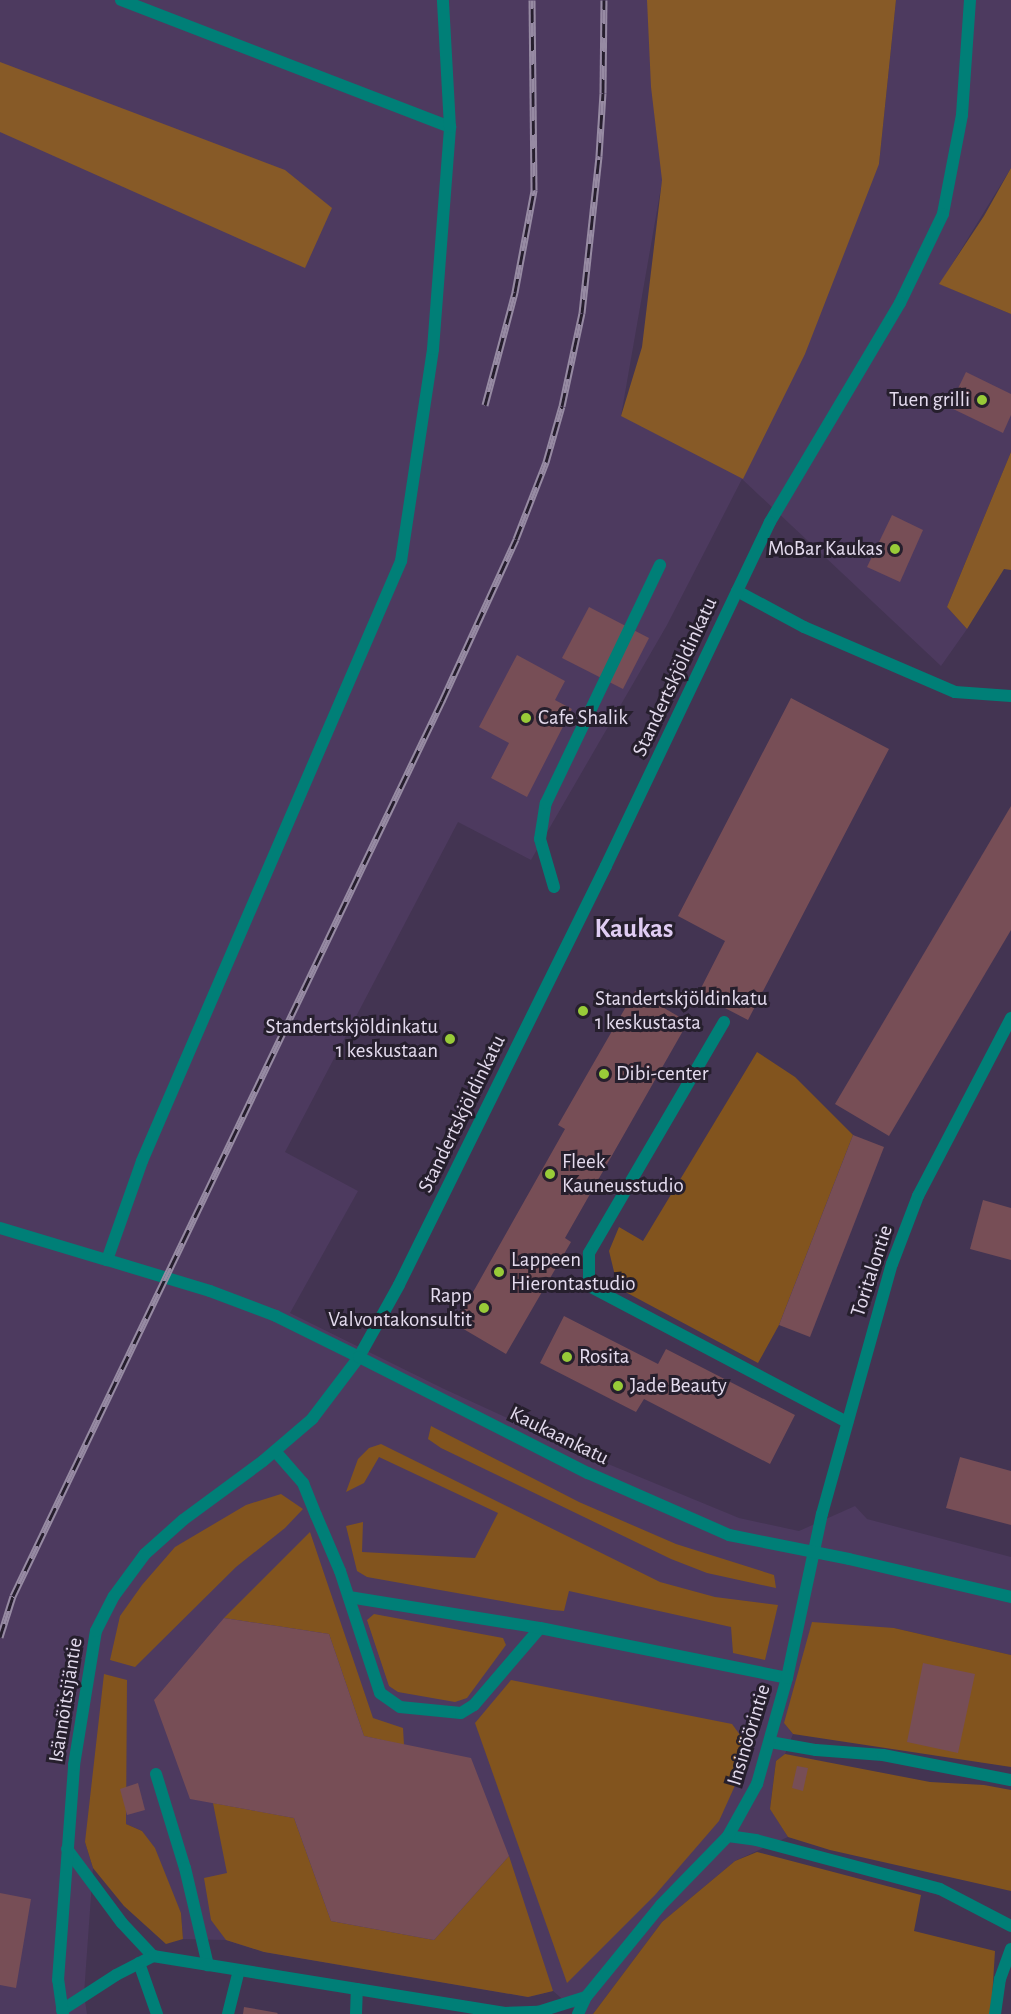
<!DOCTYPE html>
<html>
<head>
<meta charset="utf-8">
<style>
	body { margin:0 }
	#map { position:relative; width:1011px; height:2014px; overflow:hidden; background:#433452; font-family:"Alegreya Sans",sans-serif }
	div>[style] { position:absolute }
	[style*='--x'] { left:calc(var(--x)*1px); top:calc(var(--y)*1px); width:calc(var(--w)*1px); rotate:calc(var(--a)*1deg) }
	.built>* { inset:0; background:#4d3a5f }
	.green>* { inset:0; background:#82541e }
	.forest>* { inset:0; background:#875a27 }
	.building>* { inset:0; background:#774e56 }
	.service>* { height:12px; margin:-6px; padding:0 6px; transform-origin:6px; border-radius:6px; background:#007f77 }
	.minor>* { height:12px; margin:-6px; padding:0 6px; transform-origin:6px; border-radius:6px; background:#007f77 }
	.tertiary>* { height:12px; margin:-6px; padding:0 6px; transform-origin:6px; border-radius:6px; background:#007f77 }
	.rail>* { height:7px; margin-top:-3.5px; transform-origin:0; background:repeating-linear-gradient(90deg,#261f2d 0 14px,#978ba3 0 28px); box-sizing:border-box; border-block:2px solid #978ba3 }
	.dots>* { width:16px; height:16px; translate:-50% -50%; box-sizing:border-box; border:3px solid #261f2d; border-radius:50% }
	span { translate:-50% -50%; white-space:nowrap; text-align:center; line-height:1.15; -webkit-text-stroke:6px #261f2d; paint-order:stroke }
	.poi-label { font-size:21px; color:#e4dbee }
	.right { translate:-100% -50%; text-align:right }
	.left { translate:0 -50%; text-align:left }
	.street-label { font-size:21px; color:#e4dbee }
	.district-label { font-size:27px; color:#dfccf2; font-weight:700 }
</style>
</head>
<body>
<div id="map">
	<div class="built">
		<div style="clip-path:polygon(0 0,660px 0,663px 176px,621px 416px,879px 164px,896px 0,1011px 0,1011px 168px,940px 284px,1011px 314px,1011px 452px,947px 607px,967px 629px,941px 666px,742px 479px,667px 625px,531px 860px,458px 822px,285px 1152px,358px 1191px,290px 1313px,442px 1388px,596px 1459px,739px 1518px,799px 1531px,855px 1506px,867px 1519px,1011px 1557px,1011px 1655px,894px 1628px,784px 1723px,793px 1734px,785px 1754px,776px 1761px,770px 1808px,788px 1837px,735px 1861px,662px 1922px,593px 2014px,580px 2014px,553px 1991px,528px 1997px,264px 1952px,226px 1940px,183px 1939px,181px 1913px,142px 1831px,126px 1824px,124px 1772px,85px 1842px,93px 1868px,84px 1994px,87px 2014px,0 2014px)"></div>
	</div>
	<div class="green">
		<div style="clip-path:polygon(757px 1052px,795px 1077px,853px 1135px,779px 1325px,758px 1363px,618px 1288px,609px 1251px,619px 1227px,643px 1241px)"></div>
		<div style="clip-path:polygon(431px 1426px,579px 1502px,676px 1544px,774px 1575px,776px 1588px,707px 1573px,671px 1559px,441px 1448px,428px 1439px)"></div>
		<div style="clip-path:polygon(381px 1444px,660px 1582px,715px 1597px,778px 1605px,765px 1660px,733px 1653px,731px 1627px,569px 1591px,564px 1611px,552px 1610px,367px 1577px,357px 1571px,346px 1526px,363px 1522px,362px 1552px,475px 1558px,498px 1513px,379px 1457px,364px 1483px,346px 1492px,358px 1459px,369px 1448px)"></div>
		<div style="clip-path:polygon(281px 1494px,303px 1509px,285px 1528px,236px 1567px,135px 1667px,110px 1660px,120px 1616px,142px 1585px,175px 1547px,246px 1505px)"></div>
		<div style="clip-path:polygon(310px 1532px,373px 1718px,403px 1728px,404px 1745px,364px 1736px,329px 1634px,224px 1618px)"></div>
		<div style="clip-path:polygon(374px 1614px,503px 1638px,506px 1645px,467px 1698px,455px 1702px,398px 1692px,389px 1686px,367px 1620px)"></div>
		<div style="clip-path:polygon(812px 1622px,894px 1628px,1011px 1655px,1011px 1767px,793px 1734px,784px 1723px)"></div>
		<div style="clip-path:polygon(104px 1674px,127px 1680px,126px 1824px,142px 1831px,155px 1848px,181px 1913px,183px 1939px,166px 1944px,124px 1906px,93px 1868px,85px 1842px)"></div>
		<div style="clip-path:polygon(511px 1680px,732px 1724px,751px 1750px,719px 1821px,655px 1895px,567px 1983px,475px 1723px)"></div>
		<div style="clip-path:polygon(785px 1754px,930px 1782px,984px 1785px,1011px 1790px,1011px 1891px,830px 1850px,788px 1837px,770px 1809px,776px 1761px)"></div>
		<div style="clip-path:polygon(213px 1803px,294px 1818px,331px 1921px,434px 1940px,509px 1856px,553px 1991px,528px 1997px,264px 1952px,226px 1940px,211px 1920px,204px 1878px,227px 1873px)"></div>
		<div style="clip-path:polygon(757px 1852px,921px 1895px,914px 1931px,995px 1951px,991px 2014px,593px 2014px,662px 1922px,735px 1861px)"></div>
	</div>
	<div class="forest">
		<div style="clip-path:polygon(647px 0,896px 0,879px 164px,805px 354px,743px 479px,621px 416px,642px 347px,662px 180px,651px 87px)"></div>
		<div style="clip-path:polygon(0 62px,285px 170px,332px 208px,305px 268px,0 132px)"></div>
		<div style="clip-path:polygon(1011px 168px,1011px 314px,939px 284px,984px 216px)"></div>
		<div style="clip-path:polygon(1011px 452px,1011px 570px,1004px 569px,967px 629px,947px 607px)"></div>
	</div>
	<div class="building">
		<div style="clip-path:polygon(966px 372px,1011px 394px,1011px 415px,1003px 433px,949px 407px)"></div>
		<div style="clip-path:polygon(892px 515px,923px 530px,900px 582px,867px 567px)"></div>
		<div style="clip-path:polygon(589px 607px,649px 638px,623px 689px,562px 658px)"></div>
		<div style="clip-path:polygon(517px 655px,565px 681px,555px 700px,572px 709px,527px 797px,491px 778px,509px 743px,479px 727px)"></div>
		<div style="clip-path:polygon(791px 698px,889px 749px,748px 1020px,698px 994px,725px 941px,678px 916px)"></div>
		<div style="clip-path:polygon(1011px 806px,1011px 930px,889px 1136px,835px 1104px)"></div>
		<div style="clip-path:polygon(635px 991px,688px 1022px,565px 1238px,571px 1242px,506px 1354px,455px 1324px,565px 1129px,558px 1125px)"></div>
		<div style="clip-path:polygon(853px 1135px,884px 1147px,810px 1337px,779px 1325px)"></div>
		<div style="clip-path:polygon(983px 1200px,1011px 1208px,1011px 1260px,970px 1249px)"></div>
		<div style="clip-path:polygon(564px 1316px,658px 1364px,666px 1349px,795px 1415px,770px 1464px,644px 1399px,636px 1412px,540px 1363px)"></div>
		<div style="clip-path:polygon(960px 1457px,1011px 1471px,1011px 1525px,946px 1508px)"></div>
		<div style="clip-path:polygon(224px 1618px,329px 1634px,364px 1736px,471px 1758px,509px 1856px,434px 1940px,331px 1921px,294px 1818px,190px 1799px,154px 1700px)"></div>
		<div style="clip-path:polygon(923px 1663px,975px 1674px,958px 1753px,907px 1742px)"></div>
		<div style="clip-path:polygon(797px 1766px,808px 1768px,803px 1791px,792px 1788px)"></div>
		<div style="clip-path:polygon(138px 1783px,145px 1810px,127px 1815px,120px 1789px)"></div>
		<div style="clip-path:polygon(0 1893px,31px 1899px,16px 1988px,0 1985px)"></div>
		<div style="clip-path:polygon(244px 2007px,278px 2013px,277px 2014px,243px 2014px)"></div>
	</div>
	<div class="service">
		<div style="--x:121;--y:0;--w:353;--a:21.1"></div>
		<div style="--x:737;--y:591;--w:76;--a:28.2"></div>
		<div style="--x:804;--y:627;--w:164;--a:23.3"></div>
		<div style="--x:955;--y:692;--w:56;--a:4.1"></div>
		<div style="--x:554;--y:887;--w:50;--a:-106.3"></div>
		<div style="--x:540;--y:839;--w:36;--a:-81"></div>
		<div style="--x:546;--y:803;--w:264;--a:-64.4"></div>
		<div style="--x:724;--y:1022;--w:268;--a:120.3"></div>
		<div style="--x:589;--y:1253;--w:33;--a:90"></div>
		<div style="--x:589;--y:1286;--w:292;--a:27.8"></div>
		<div style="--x:0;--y:1228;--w:112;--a:16.7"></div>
		<div style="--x:107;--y:1260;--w:105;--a:-70.5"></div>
		<div style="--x:142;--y:1161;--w:654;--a:-66.65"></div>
		<div style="--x:401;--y:561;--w:214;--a:-81.4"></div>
		<div style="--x:433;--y:349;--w:223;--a:-85.6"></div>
		<div style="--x:450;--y:127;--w:127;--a:-93.2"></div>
		<div style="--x:275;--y:1451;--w:43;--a:48.8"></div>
		<div style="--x:303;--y:1483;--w:35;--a:68"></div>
		<div style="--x:316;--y:1515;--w:61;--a:66.8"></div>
		<div style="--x:340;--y:1571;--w:128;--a:71.8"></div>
		<div style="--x:380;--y:1693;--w:24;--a:35"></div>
		<div style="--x:400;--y:1707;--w:61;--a:5.6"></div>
		<div style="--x:461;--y:1713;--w:15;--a:-32"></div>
		<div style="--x:474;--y:1705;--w:101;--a:-49.4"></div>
		<div style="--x:540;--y:1628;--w:252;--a:11.4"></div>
		<div style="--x:349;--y:1597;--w:193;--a:9.2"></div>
		<div style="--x:770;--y:1742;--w:47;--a:9.9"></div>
		<div style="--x:816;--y:1750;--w:67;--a:4.3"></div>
		<div style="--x:883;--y:1755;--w:130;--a:11.1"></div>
		<div style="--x:156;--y:1774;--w:98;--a:72.9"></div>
		<div style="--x:185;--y:1868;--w:100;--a:76.7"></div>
		<div style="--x:728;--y:1836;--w:28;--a:8"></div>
		<div style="--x:756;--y:1840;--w:190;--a:14.9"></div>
		<div style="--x:940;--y:1889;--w:80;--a:27.5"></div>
		<div style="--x:67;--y:1849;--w:92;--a:53.4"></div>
		<div style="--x:122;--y:1923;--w:45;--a:46.8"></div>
		<div style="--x:153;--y:1956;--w:355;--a:9.2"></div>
		<div style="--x:503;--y:2013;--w:35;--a:-2"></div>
		<div style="--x:538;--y:2012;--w:50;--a:-17.4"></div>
		<div style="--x:139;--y:1963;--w:54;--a:70.6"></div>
		<div style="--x:62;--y:2010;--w:64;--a:-32.9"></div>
		<div style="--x:116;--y:1975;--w:42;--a:-27.2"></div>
		<div style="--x:228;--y:2014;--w:45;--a:-76"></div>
		<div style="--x:356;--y:2014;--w:25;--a:-88"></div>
		<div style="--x:995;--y:2014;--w:35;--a:-82"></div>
		<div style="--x:1000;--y:1979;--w:32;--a:-70"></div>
	</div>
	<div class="minor">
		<div style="--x:63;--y:2014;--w:34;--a:-98"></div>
		<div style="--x:58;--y:1980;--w:216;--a:-85.7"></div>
		<div style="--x:74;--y:1765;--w:136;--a:-80.7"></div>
		<div style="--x:96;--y:1631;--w:39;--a:-63"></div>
		<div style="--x:114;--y:1596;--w:52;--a:-53.6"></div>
		<div style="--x:145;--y:1554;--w:51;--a:-41.8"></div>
		<div style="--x:183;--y:1520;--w:99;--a:-36.4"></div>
		<div style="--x:263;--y:1461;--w:65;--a:-40.6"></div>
		<div style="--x:312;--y:1419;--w:78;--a:-52.8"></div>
		<div style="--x:359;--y:1357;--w:93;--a:-153.7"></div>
		<div style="--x:276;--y:1316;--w:71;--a:-159.3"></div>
		<div style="--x:210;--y:1291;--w:108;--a:-163.2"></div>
		<div style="--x:578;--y:2014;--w:19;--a:-65"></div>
		<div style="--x:586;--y:1997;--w:119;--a:-50.8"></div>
		<div style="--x:661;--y:1905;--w:96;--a:-45.8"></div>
		<div style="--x:728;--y:1836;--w:60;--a:-60.9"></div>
		<div style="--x:757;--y:1784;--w:110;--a:-74.2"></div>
		<div style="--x:787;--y:1678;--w:168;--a:-78"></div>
		<div style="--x:822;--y:1514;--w:260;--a:-74.4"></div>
		<div style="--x:892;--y:1264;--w:73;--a:-69.1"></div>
		<div style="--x:918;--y:1196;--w:201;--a:-62.4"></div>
	</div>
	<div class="tertiary">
		<div style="--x:970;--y:0;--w:115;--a:94"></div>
		<div style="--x:962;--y:115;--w:101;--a:100.9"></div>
		<div style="--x:943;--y:214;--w:99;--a:115.8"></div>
		<div style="--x:900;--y:303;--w:255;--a:120.7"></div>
		<div style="--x:770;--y:522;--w:381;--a:115.5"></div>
		<div style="--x:606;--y:866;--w:467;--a:116.3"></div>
		<div style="--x:399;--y:1285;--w:82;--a:119.1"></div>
		<div style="--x:359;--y:1357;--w:257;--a:26.9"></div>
		<div style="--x:588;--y:1473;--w:154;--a:23.7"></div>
		<div style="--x:729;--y:1535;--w:122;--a:11.3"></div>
		<div style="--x:849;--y:1559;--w:166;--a:13.2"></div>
	</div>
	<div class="rail">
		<div style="--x:485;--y:405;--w:117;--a:-75.1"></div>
		<div style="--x:515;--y:292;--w:104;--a:-79.4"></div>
		<div style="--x:534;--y:190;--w:190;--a:-90.6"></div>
		<div style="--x:0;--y:1637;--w:43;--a:-72.4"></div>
		<div style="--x:13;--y:1596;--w:993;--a:-64.39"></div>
		<div style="--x:442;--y:701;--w:178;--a:-65.4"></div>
		<div style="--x:516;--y:539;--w:83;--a:-68.7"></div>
		<div style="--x:546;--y:462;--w:58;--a:-74.1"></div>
		<div style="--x:562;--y:406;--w:95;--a:-77.9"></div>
		<div style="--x:582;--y:313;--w:158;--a:-83.8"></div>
		<div style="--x:599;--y:156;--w:63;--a:-86.4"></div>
		<div style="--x:603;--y:93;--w:93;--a:-89.4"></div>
	</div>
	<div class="dots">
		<div style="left:982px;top:400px;background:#98cb38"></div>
		<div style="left:895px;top:549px;background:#98cb38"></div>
		<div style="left:526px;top:718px;background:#98cb38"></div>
		<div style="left:583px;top:1011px;background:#98cb38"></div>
		<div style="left:450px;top:1039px;background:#98cb38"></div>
		<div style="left:604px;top:1074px;background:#98cb38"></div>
		<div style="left:550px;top:1174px;background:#98cb38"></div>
		<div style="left:499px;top:1272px;background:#98cb38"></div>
		<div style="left:484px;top:1308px;background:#98cb38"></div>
		<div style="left:567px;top:1357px;background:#98cb38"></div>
		<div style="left:618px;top:1386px;background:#98cb38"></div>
	</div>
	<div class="poi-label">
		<span class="right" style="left:970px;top:400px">Tuen grilli</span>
		<span class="right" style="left:883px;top:549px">MoBar Kaukas</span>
		<span class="left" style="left:538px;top:718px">Cafe Shalik</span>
		<span class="left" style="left:595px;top:1011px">Standertskjöldinkatu<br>1 keskustasta</span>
		<span class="right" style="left:438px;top:1039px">Standertskjöldinkatu<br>1 keskustaan</span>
		<span class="left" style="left:616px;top:1074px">Dibi-center</span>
		<span class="left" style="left:562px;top:1174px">Fleek<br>Kauneusstudio</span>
		<span class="left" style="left:511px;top:1272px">Lappeen<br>Hierontastudio</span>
		<span class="right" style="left:472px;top:1308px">Rapp<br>Valvontakonsultit</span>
		<span class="left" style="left:579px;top:1357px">Rosita</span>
		<span class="left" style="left:630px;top:1386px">Jade Beauty</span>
	</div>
	<div class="street-label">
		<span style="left:675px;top:677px;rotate:-65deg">Standertskjöldinkatu</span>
		<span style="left:462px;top:1114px;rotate:-64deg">Standertskjöldinkatu</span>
		<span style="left:872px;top:1271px;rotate:-72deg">Toritalontie</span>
		<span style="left:559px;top:1436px;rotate:26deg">Kaukaankatu</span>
		<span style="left:66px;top:1700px;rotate:-81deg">Isännöitsijäntie</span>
		<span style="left:749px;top:1735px;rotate:-73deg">Insinöörintie</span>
	</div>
	<div class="district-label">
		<span style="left:634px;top:929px">Kaukas</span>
	</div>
</div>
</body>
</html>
